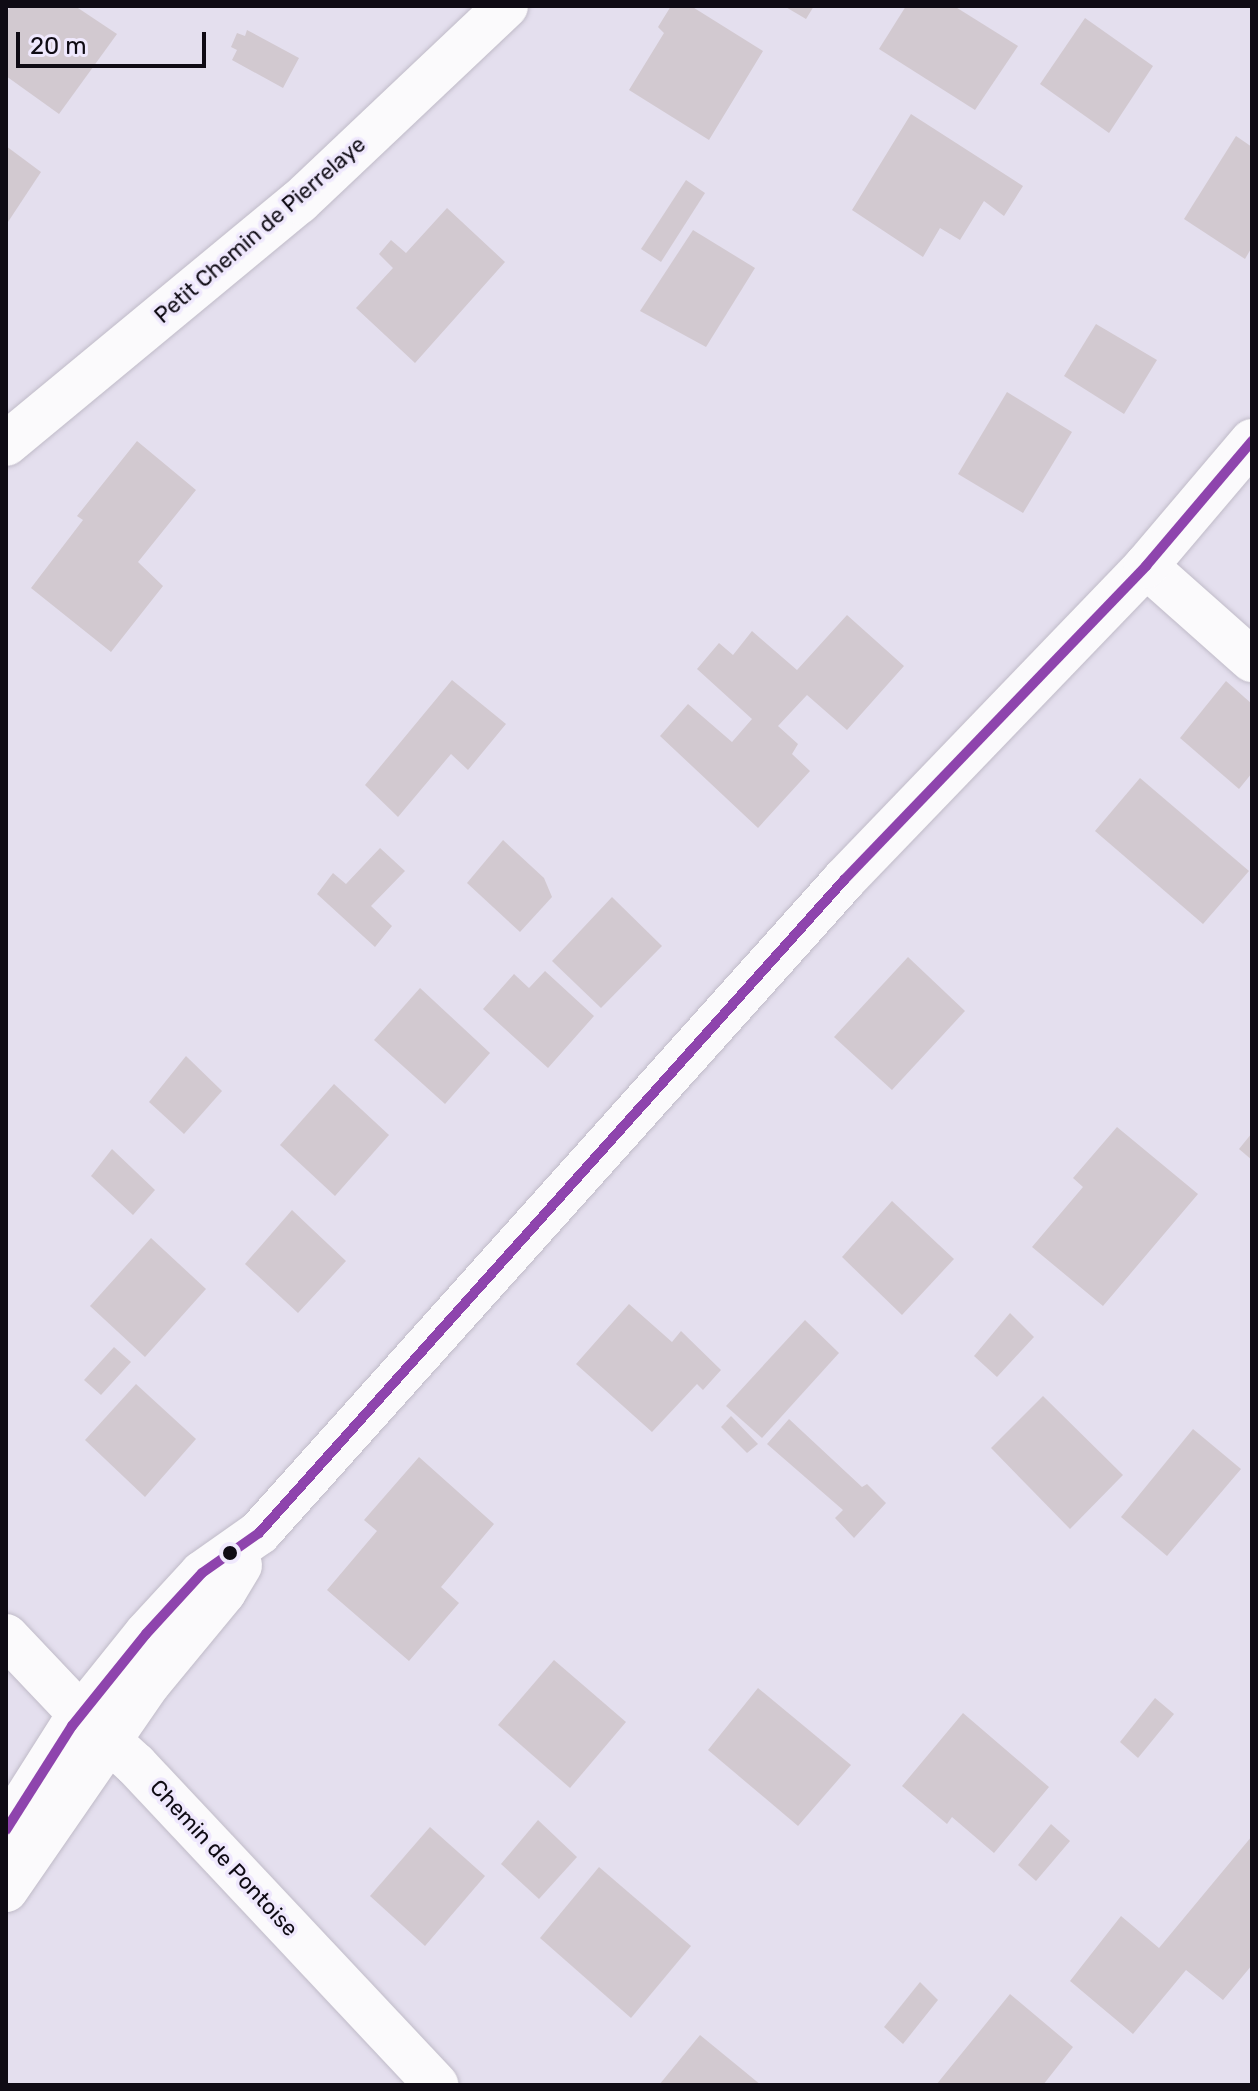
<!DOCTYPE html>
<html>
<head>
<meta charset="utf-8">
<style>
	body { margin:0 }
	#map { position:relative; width:1258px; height:2091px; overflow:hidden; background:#e4dfee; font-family:Rubik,sans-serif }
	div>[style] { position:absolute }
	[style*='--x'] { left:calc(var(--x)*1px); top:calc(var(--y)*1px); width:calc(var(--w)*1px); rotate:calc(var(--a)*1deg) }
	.building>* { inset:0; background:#d2c9d0 }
	.roads { filter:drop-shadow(0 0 2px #c0bbc8) drop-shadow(0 0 2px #c0bbc8) }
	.minor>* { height:44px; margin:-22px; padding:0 22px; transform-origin:22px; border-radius:22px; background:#fbfafc }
	.tertiary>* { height:44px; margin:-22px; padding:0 22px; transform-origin:22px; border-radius:22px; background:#fbfafc }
	.bus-1>* { height:10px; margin:-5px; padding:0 5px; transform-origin:5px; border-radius:5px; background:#8e44ad }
	.dots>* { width:22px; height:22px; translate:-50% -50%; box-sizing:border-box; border:4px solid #efe8fd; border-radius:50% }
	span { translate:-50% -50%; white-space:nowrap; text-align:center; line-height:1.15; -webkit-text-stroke:7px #efe8fd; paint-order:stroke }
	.street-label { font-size:22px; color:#0f0b14 }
	.frame { position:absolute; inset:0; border:8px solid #0f0b14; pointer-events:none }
	.scale { position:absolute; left:16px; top:32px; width:190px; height:36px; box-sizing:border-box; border:4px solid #0f0b14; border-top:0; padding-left:10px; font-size:24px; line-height:28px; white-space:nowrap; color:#0f0b14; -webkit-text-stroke:6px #efe8fd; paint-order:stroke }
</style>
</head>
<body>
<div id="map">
	<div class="building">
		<div style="clip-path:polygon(11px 6px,75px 6px,117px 34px,59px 114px,6px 76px,6px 13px)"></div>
		<div style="clip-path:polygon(671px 6px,691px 6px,763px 51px,709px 140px,629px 90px,664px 33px,658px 27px)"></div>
		<div style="clip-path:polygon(784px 6px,814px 6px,806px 19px)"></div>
		<div style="clip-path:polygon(906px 6px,954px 6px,1018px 46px,975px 110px,879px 49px)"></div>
		<div style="clip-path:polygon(1085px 18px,1153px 66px,1109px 133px,1040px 84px)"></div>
		<div style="clip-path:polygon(247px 30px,299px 58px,283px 88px,232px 60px,237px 50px,231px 47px,237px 33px,245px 36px)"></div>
		<div style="clip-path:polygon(911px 114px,1023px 186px,1004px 216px,984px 201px,960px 240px,940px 228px,923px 257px,852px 210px)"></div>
		<div style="clip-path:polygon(1236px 136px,1252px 147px,1252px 247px,1245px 259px,1184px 219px)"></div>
		<div style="clip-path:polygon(6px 146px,41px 172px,6px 225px)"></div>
		<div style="clip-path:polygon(686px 180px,705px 193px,661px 262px,641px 249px)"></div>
		<div style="clip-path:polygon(447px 208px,505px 262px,415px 363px,356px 308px,393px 268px,379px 254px,391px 240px,406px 253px)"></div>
		<div style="clip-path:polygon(693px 230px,755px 268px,706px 347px,640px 311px)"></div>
		<div style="clip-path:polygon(1096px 324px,1157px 360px,1124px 414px,1064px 376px)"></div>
		<div style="clip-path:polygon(1007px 392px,1072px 432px,1023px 513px,958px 474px)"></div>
		<div style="clip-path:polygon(137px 441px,196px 490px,138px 562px,163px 586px,111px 652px,31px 588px,83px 520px,77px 516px)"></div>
		<div style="clip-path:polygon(847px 615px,904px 666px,847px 730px,807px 695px,778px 726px,798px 744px,792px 754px,810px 771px,758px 828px,660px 736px,688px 704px,732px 742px,752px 719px,697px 669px,719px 643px,733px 655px,752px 631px,797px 670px)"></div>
		<div style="clip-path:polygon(452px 680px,506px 724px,468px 770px,451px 754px,398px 817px,365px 785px)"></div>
		<div style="clip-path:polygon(1226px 681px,1252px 704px,1252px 773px,1239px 789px,1180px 738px)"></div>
		<div style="clip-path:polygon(1140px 778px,1249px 871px,1203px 924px,1095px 831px)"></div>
		<div style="clip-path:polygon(503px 840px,544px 878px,552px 897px,520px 932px,467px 883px)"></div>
		<div style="clip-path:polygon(380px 848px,405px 871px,371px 906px,392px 926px,375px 947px,317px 894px,333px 873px,346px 884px)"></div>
		<div style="clip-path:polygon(612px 897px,662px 946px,601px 1008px,552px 961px)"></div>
		<div style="clip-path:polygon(908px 957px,965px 1011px,892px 1090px,834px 1037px)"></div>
		<div style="clip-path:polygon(545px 971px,594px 1016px,548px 1068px,483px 1009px,514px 974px,529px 988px)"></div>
		<div style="clip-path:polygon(420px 988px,490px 1053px,445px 1104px,374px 1040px)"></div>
		<div style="clip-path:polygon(186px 1056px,222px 1091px,184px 1134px,149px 1102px)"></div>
		<div style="clip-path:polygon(334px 1084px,389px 1135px,335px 1196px,280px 1145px)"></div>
		<div style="clip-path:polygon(1117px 1127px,1198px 1194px,1103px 1306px,1032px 1247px,1083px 1187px,1073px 1178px)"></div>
		<div style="clip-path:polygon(1252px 1133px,1252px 1160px,1239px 1149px)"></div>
		<div style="clip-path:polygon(112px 1149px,155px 1190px,133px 1215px,91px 1176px)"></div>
		<div style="clip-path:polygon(892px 1201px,954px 1259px,902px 1315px,842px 1257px)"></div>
		<div style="clip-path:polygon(292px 1210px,346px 1261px,298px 1313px,245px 1264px)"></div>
		<div style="clip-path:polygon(151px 1238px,206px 1289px,145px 1357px,90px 1306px)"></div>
		<div style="clip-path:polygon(629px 1304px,672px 1342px,681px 1331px,721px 1370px,703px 1390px,697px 1384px,652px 1432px,576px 1364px)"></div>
		<div style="clip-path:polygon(1010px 1313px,1034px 1337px,997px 1377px,974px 1356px)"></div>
		<div style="clip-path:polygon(805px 1320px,839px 1353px,762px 1438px,726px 1406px)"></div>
		<div style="clip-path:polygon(114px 1347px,131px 1362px,101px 1395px,84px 1380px)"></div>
		<div style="clip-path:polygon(136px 1384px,196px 1439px,145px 1497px,85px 1440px)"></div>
		<div style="clip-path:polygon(1043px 1396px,1123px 1475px,1070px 1529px,991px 1448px)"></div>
		<div style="clip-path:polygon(731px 1416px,758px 1444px,747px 1453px,721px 1427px)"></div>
		<div style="clip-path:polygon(789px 1419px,862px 1487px,867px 1484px,886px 1503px,854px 1538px,835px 1518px,843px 1510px,767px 1444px)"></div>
		<div style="clip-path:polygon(1193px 1429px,1241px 1469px,1167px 1556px,1121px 1517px)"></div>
		<div style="clip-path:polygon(419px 1457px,494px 1524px,441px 1587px,459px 1603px,409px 1661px,327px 1590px,377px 1531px,364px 1520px)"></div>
		<div style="clip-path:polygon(554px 1660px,626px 1722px,570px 1788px,498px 1725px)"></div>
		<div style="clip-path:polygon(758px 1688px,851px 1765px,798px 1826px,708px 1750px)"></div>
		<div style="clip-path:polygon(1155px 1698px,1174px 1714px,1138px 1758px,1120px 1742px)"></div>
		<div style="clip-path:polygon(963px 1713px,1049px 1787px,994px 1853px,952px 1817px,947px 1824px,902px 1786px)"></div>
		<div style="clip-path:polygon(538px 1820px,577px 1857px,539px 1899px,501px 1864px)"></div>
		<div style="clip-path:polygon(1051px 1824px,1070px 1841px,1036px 1881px,1018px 1865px)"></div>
		<div style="clip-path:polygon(430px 1827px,485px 1876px,425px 1946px,370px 1896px)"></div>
		<div style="clip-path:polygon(1252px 1836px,1252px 1965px,1223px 2000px,1186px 1970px,1133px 2034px,1070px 1981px,1121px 1916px,1159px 1948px)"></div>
		<div style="clip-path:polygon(599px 1867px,691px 1946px,631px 2018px,540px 1938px)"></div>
		<div style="clip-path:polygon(920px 1982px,938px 2000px,903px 2044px,884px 2027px)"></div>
		<div style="clip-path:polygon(1010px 1994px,1073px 2047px,1043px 2085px,936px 2085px)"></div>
		<div style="clip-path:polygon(700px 2035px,761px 2085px,659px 2085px)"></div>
	</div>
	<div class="roads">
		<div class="minor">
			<div style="--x:6;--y:444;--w:380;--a:-39.6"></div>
			<div style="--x:299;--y:202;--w:285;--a:-43.4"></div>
			<div style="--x:1146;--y:566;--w:142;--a:41.6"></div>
			<div style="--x:6;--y:1636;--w:109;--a:46.5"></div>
			<div style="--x:81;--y:1715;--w:74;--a:42.3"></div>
			<div style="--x:136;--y:1765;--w:439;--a:46.8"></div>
		</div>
		<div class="tertiary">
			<div style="--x:6;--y:1830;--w:123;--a:-57.6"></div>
			<div style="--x:72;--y:1726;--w:118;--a:-51.2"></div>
			<div style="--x:146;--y:1634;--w:83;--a:-47.4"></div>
			<div style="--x:202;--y:1573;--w:70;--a:-35.1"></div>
			<div style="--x:259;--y:1533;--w:877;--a:-48.14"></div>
			<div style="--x:844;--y:880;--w:436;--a:-46.1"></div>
			<div style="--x:1146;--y:566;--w:164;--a:-49.7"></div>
			<div style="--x:6;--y:1890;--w:252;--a:-55.4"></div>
			<div style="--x:149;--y:1683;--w:118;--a:-50.5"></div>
			<div style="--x:224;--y:1592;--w:31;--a:-59"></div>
		</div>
	</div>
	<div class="bus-1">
		<div style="--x:6;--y:1830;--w:123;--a:-57.6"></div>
		<div style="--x:72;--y:1726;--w:118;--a:-51.2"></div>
		<div style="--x:146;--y:1634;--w:83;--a:-47.4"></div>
		<div style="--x:202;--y:1573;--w:70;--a:-35.1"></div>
		<div style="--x:259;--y:1533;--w:877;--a:-48.14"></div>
		<div style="--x:844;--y:880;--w:436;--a:-46.1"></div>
		<div style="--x:1146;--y:566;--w:164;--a:-49.7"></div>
	</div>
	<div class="dots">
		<div style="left:230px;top:1553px;background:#0f0b14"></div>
	</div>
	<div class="street-label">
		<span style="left:260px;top:230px;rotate:-41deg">Petit Chemin de Pierrelaye</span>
		<span style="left:224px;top:1858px;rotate:47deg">Chemin de Pontoise</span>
	</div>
	<div class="frame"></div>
	<div class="scale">20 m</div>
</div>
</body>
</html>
